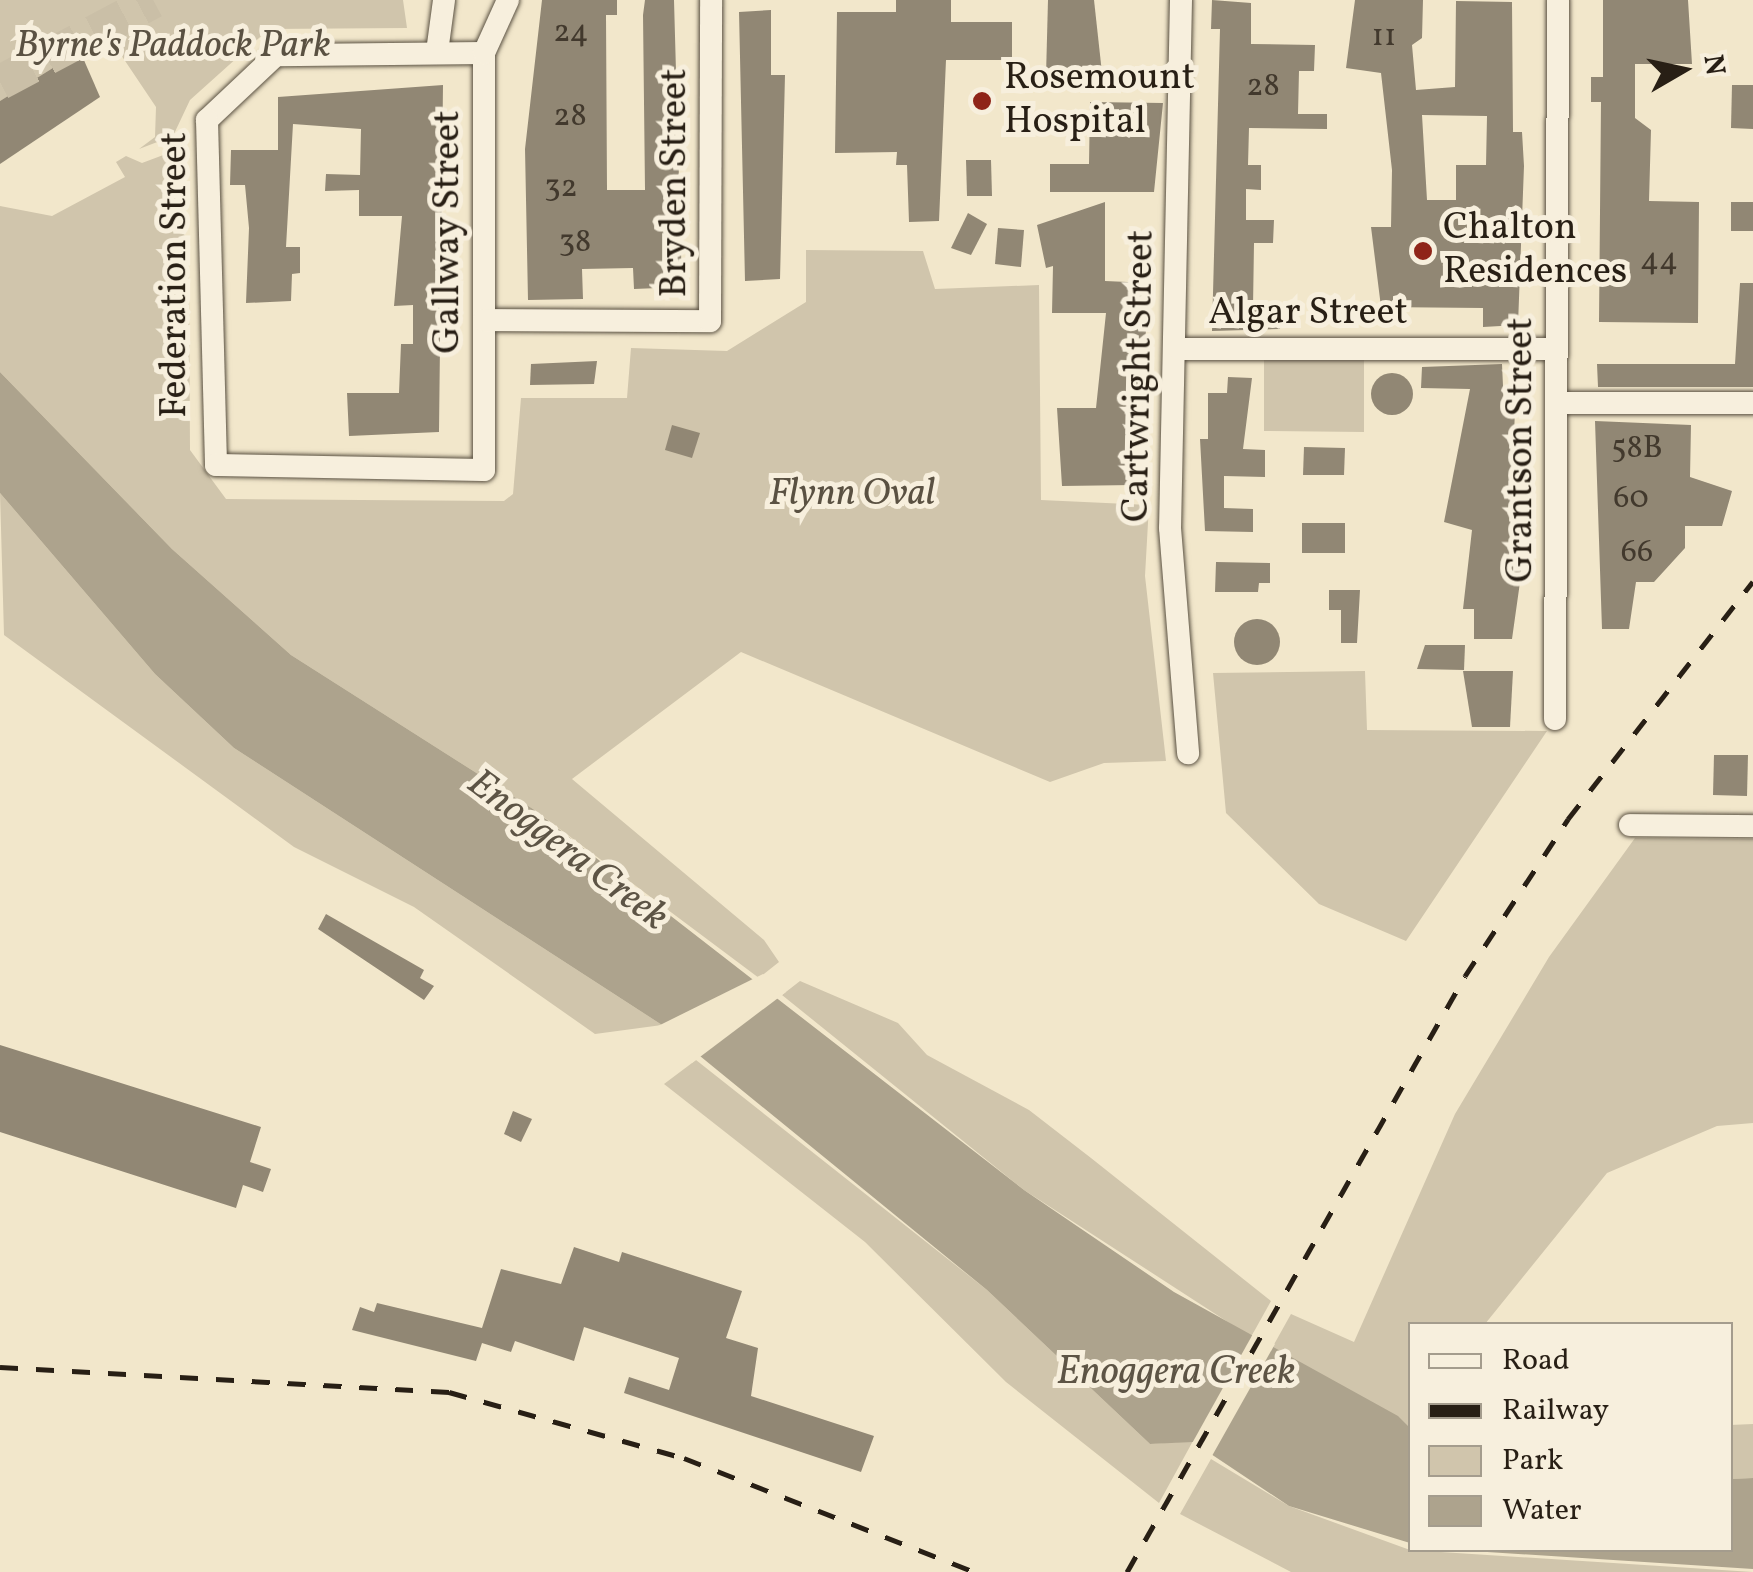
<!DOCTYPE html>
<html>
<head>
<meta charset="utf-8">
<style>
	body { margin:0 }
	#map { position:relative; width:1753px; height:1572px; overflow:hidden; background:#f2e7cb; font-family:Vollkorn,serif }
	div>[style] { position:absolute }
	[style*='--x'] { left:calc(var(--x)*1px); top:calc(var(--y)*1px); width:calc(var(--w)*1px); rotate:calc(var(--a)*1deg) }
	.green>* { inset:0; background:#d0c5ac }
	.water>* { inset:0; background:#ada38d }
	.pier>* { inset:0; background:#f2e7cb }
	.building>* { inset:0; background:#918774 }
	.round { border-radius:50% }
	.highway-tunnel>* { height:35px; margin-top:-17.5px; transform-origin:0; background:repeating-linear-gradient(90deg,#cabfa7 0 35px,transparent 0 53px) }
	.roads { filter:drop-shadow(0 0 2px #5a5142) drop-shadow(0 0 2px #5a5142) }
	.minor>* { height:22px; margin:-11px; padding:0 11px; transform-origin:11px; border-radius:11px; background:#f7efdd }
	.rail>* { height:5px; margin-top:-2.5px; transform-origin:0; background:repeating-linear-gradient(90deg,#281f15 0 18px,transparent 0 36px) }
	.dots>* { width:28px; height:28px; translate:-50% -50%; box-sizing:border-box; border:5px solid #f7efdd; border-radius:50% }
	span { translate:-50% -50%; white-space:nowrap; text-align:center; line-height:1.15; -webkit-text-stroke:10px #f7efdd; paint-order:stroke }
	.number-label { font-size:32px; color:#42392d }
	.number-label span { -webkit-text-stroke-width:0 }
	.park-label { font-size:38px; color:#5a5142; font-style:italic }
	.poi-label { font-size:38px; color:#281f15 }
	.left { translate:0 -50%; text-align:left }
	.street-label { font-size:38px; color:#281f15 }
	.water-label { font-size:40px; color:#5d5445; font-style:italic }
	.legend { position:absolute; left:1408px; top:1322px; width:325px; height:230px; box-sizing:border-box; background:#f7efdd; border:2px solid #a49c8d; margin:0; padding:12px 18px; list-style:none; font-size:30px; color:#281f15 }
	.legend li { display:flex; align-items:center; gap:20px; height:50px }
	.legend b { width:50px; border:2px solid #a49c8d }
	.north { position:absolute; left:1633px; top:20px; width:100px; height:100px; -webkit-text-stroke:8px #f7efdd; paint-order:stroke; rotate:81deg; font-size:28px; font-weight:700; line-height:40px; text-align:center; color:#281f15 }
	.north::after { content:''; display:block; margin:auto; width:35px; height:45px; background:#281f15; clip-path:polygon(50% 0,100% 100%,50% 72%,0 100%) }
</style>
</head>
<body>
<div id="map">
	<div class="green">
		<div style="clip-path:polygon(0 0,403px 0,407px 28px,269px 29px,190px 100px,173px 136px,139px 149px,155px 137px,156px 107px,107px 34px,0 101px)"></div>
		<div style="clip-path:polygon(174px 151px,189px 273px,190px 450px,226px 499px,504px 501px,513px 494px,521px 398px,627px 398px,631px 348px,727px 351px,806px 302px,806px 250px,923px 251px,935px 289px,1039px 285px,1041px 500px,1149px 505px,1145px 576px,1166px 761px,1104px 763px,1050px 782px,741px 652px,572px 779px,764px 940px,779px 962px,759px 978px,533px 809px,291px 655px,172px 549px,0 372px,0 206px,52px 216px,125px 177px,116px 162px,126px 156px,142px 163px)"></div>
		<div style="clip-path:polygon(1264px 359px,1364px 360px,1364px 432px,1264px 431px)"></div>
		<div style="clip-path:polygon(0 493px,155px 674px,234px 748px,662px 1025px,595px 1034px,414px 907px,294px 847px,4px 635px)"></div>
		<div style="clip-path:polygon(1365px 671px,1367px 730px,1547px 731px,1406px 941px,1319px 904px,1226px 813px,1213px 673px)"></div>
		<div style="clip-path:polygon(1635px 838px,1753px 839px,1753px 1123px,1717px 1126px,1607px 1173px,1485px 1324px,1410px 1324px,1410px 1428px,1272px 1348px,1291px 1314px,1354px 1342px,1455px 1114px,1549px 957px)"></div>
		<div style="clip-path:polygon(800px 981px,898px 1023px,927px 1055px,1029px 1110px,1091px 1158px,1271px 1301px,1251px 1337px,1024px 1190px,782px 995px)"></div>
		<div style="clip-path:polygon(696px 1060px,987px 1290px,1150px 1444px,1193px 1441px,1159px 1503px,1006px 1382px,865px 1242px,664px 1084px)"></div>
		<div style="clip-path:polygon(1753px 1424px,1753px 1478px,1731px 1479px,1730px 1425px)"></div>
		<div style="clip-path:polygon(1211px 1459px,1289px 1506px,1410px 1550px,1753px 1572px,1291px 1572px,1180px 1514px)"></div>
	</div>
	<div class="water">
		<div style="clip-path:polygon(0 372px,172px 549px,291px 655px,533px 809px,1024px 1190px,1174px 1292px,1398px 1416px,1410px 1428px,1410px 1543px,1289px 1506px,1193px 1442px,1150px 1444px,987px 1290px,662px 1025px,234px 748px,155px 674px,0 493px)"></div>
		<div style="clip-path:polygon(1753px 1478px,1753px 1569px,1456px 1550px,1730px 1550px,1731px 1479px)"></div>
	</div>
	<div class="pier">
		<div style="clip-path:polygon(763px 974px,786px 992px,692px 1063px,656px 1027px)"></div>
		<div style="clip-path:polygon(1254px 1332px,1275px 1344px,1208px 1463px,1190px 1447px)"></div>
	</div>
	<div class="building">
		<div style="clip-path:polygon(542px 0,617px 0,617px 15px,606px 15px,607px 190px,645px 190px,643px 15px,645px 0,674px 0,682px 287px,634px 289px,633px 268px,582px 269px,583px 299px,528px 300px,525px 149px)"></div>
		<div style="clip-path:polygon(896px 0,951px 0,951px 22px,1012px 22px,1012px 60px,946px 60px,939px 221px,909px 222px,907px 165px,896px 165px,897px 152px,835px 153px,837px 12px,896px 12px)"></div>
		<div style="clip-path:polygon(1048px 0,1094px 0,1102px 73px,1046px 76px)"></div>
		<div style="clip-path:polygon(1212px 0,1251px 3px,1251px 44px,1315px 45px,1314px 71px,1299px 71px,1298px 114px,1327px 114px,1327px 129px,1249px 128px,1248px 165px,1261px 165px,1261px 190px,1246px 189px,1246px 220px,1274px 220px,1273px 243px,1254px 243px,1253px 307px,1280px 309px,1280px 329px,1212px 331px,1220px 29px,1211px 29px)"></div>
		<div style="clip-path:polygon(evenodd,1355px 0,1423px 0,1422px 38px,1412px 45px,1416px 90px,1455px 87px,1456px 1px,1512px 2px,1513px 132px,1522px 132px,1524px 166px,1518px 325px,1483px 327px,1483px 308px,1381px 307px,1371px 227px,1391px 227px,1392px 170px,1381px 73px,1346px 68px,1355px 0,1422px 115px,1487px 116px,1486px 165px,1456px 165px,1456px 200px,1427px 200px,1422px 115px)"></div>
		<div style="clip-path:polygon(1603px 0,1688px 0,1692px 64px,1635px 64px,1635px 118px,1651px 130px,1649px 201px,1699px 202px,1698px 323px,1599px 322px,1601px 102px,1591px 102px,1591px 77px,1603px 77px)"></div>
		<div style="clip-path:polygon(771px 10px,771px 75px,785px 75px,780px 279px,745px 281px,739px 12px)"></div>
		<div style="clip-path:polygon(80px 51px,100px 97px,0 164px,0 101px)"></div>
		<div style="clip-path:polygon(443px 85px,439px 432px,349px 436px,347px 393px,399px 393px,401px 344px,413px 344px,413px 305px,394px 306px,402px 216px,359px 216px,359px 190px,325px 191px,326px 174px,360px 175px,361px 129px,293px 124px,286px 247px,300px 247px,300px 273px,292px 274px,291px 301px,246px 303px,249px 228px,245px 185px,230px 185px,231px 150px,278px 150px,278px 97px)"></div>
		<div style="clip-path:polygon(1732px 85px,1753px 85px,1753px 129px,1731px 128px)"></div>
		<div style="clip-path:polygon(1090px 102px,1163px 103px,1154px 192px,1050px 192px,1050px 164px,1089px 164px)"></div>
		<div style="clip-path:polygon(966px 160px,991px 160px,992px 196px,967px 196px)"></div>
		<div style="clip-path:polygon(1105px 202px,1105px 281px,1150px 283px,1133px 485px,1062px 486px,1057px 408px,1096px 408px,1106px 313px,1052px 313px,1053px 266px,1046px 268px,1037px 225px)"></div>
		<div style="clip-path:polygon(1731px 202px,1753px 202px,1753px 231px,1731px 231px)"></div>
		<div style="clip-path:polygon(968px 213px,987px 224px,971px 255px,951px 248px)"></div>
		<div style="clip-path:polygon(998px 228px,1024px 230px,1021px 267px,995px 264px)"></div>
		<div style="clip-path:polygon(1740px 283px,1753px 283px,1753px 387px,1598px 387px,1597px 364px,1735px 364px)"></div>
		<div style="clip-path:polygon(597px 361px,594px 384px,530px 385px,531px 364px)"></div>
		<div style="clip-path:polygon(1502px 364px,1504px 408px,1515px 408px,1510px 551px,1521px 551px,1521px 575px,1512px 639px,1474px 639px,1474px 609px,1463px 609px,1472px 530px,1444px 522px,1470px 389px,1421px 388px,1422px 367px)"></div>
		<div class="round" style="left:1371px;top:373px;width:42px;height:42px"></div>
		<div style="clip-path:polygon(1228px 377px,1252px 378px,1243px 449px,1265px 450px,1265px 477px,1224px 476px,1224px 508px,1253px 509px,1253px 532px,1205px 531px,1200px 439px,1208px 439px,1208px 393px,1227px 393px)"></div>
		<div style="clip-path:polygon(1595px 421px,1691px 425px,1690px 477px,1732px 491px,1722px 526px,1685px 526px,1685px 548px,1654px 582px,1636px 582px,1629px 629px,1602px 629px)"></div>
		<div style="clip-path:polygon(672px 425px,700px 433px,692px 458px,665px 450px)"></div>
		<div style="clip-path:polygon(1304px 447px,1345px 448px,1344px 475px,1303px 475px)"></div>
		<div style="clip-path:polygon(1302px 523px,1345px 523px,1345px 553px,1302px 553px)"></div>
		<div style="clip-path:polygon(1216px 562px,1270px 563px,1270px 583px,1259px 583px,1258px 592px,1215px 592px)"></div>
		<div style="clip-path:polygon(1329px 590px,1360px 590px,1357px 643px,1341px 643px,1341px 610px,1329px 610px)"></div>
		<div class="round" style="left:1234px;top:619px;width:46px;height:46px"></div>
		<div style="clip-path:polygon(1425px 645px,1465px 645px,1464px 670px,1417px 669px)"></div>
		<div style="clip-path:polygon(1463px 671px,1513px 671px,1510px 727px,1472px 727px)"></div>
		<div style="clip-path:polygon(1714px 755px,1748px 755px,1747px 796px,1713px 795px)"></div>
		<div style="clip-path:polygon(326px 914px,424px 970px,420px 978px,434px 986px,424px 1000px,318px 929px)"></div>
		<div style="clip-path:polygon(0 1045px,261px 1127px,250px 1162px,271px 1169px,263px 1192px,243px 1185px,236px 1208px,0 1132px)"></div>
		<div style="clip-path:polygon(513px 1111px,532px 1119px,521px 1142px,504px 1134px)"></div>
		<div style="clip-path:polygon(574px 1247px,619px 1262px,622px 1252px,742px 1291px,726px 1338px,758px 1348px,751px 1396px,874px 1436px,861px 1472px,624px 1393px,629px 1377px,669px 1390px,679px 1358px,584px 1327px,574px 1361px,515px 1341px,511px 1352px,482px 1343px,476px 1361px,352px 1330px,360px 1307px,374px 1312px,377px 1303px,482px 1328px,501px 1269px,561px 1284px)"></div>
	</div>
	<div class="highway-tunnel">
		<div style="--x:0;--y:82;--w:174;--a:-28"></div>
	</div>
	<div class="roads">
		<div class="minor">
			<div style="--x:1181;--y:0;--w:528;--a:91.19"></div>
			<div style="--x:1170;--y:528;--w:226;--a:85.4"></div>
			<div style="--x:437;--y:52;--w:52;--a:-82.3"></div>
			<div style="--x:484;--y:53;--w:208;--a:179.4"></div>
			<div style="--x:276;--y:55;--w:95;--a:136.7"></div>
			<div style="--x:207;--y:120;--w:345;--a:88.5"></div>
			<div style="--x:216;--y:465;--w:268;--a:1.1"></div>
			<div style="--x:484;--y:470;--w:417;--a:-90"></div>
			<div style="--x:484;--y:53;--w:58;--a:-65.6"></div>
			<div style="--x:484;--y:320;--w:226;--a:0.3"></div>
			<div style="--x:710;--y:321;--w:321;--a:-89.8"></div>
			<div style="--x:1179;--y:349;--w:378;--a:0"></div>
			<div style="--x:1558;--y:403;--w:195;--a:0"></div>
			<div style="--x:1555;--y:719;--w:719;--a:-89.76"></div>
			<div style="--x:1630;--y:825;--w:123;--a:0.5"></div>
		</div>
	</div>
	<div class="rail">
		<div style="--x:0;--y:1367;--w:450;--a:3.2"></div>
		<div style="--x:449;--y:1392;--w:244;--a:15.7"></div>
		<div style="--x:684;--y:1458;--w:313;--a:21.4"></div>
		<div style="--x:1127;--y:1572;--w:685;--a:-60.44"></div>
		<div style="--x:1465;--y:976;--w:188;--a:-56.7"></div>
		<div style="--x:1568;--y:819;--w:301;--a:-52.1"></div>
	</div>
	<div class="dots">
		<div style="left:982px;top:101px;background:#8f2418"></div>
		<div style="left:1423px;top:251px;background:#8f2418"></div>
	</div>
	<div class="number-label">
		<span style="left:571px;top:33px">24</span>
		<span style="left:1384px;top:37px">11</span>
		<span style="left:1263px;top:87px">28</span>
		<span style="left:570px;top:117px">28</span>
		<span style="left:561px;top:188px">32</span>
		<span style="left:575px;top:243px">38</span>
		<span style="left:1659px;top:261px">44</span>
		<span style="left:1637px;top:449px">58B</span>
		<span style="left:1631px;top:499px">60</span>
		<span style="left:1637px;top:553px">66</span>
	</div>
	<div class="park-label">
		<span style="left:173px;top:47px">Byrne's Paddock Park</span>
		<span style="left:852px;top:495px">Flynn Oval</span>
	</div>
	<div class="poi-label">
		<span class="left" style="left:1004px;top:101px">Rosemount<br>Hospital</span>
		<span class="left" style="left:1443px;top:251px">Chalton<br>Residences</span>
	</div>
	<div class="street-label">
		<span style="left:676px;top:183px;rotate:-90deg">Bryden Street</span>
		<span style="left:449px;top:232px;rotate:-90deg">Gallway Street</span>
		<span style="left:176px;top:275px;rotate:-90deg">Federation Street</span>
		<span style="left:1308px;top:314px">Algar Street</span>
		<span style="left:1140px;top:376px;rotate:-89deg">Cartwright Street</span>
		<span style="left:1522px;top:450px;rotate:-90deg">Grantson Street</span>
	</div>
	<div class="water-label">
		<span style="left:567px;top:851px;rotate:37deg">Enoggera Creek</span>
		<span style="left:1176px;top:1373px">Enoggera Creek</span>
	</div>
	<ul class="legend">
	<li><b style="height:12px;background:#f7efdd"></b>Road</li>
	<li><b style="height:12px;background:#281f15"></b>Railway</li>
	<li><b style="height:28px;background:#d0c5ac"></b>Park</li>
	<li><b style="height:28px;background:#ada38d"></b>Water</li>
	</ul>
	<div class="north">N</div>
</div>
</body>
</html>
